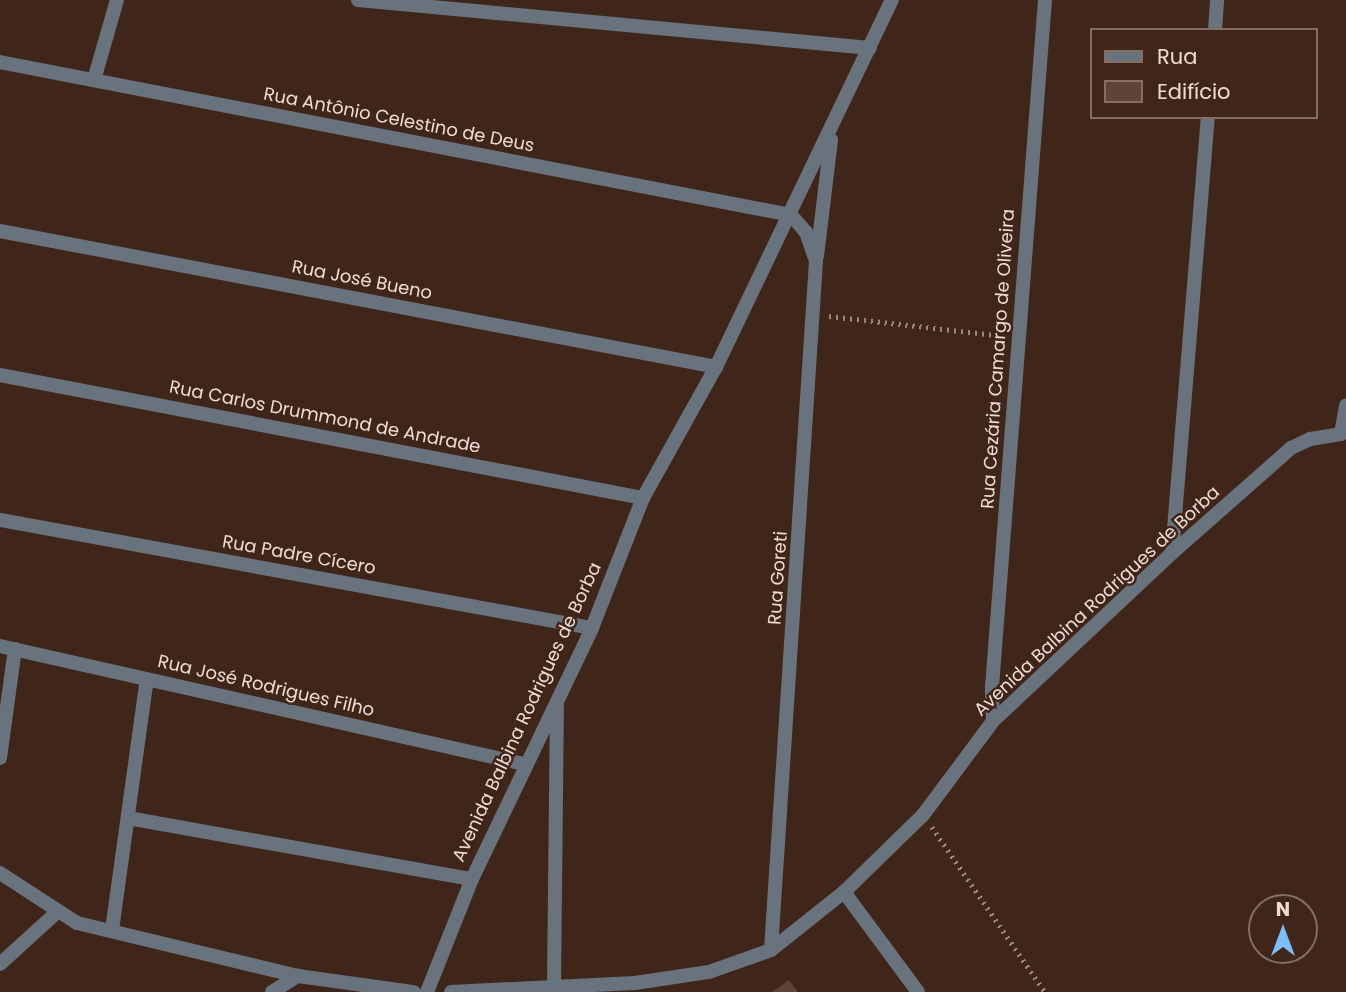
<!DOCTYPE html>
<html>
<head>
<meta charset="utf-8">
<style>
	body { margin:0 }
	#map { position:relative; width:1346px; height:992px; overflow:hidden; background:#40261a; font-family:Poppins,sans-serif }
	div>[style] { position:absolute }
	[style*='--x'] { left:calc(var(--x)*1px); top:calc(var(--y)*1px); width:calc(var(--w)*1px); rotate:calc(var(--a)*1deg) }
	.building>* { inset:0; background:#5f4336 }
	.path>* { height:4.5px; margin-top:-2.25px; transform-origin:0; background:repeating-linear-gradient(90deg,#9d887e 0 2px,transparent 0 7px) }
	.street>* { height:14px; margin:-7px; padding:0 7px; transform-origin:7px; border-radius:7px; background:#68737d }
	span { translate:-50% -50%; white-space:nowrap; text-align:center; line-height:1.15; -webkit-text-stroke:5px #40261a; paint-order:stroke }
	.street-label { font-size:18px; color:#eddbd4 }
	.legend { position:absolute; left:1090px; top:28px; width:228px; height:91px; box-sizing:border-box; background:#40261a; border:2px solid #856e64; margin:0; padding:9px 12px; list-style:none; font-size:21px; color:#eddbd4 }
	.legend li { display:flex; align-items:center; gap:14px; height:35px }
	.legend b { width:35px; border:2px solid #856e64 }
	.north { position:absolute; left:1248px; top:894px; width:70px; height:70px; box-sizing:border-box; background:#40261a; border:2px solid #856e64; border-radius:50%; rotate:0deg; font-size:19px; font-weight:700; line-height:28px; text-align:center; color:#eddbd4 }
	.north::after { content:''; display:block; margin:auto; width:24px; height:32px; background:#7cbef9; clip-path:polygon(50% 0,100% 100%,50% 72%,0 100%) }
</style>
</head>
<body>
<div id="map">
	<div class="building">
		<div style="clip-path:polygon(789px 980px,798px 992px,772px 992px)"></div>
	</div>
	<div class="path">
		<div style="--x:829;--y:316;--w:176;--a:6.5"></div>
		<div style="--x:932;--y:827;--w:200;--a:55.6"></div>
	</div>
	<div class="street">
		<div style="--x:358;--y:0;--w:514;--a:5.36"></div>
		<div style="--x:1215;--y:30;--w:30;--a:-86"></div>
		<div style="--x:0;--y:62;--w:806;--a:10.95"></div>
		<div style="--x:791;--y:215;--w:23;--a:49"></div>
		<div style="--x:806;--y:232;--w:31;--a:71"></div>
		<div style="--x:816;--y:261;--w:690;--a:93.74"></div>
		<div style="--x:94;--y:80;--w:83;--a:-74"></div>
		<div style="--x:0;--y:231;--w:729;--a:10.75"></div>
		<div style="--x:817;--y:256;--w:117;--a:-83.1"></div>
		<div style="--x:0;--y:375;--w:655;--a:10.83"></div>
		<div style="--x:1341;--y:434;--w:29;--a:-80"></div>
		<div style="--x:0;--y:520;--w:602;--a:10.34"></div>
		<div style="--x:1172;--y:553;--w:437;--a:-85.3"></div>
		<div style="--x:0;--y:646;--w:537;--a:12.69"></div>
		<div style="--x:993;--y:721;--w:34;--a:-92"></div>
		<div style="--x:992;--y:687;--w:689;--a:-85.59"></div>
		<div style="--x:0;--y:758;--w:110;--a:-82.2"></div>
		<div style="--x:128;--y:818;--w:349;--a:10.1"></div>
		<div style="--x:0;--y:873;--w:92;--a:33"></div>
		<div style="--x:77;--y:923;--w:227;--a:13.5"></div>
		<div style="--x:298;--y:976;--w:117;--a:7.9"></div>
		<div style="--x:844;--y:892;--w:124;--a:53.5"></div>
		<div style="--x:112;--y:930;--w:253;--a:-82.1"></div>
		<div style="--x:0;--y:964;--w:76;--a:-42.3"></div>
		<div style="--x:554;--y:985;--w:279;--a:-89.4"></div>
		<div style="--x:272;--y:992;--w:31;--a:-32"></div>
		<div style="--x:427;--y:992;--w:122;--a:-68.3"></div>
		<div style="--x:472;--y:879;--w:278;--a:-64.4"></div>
		<div style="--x:592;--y:628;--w:140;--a:-68.6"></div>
		<div style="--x:643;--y:498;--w:150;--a:-60.9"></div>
		<div style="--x:716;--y:367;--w:407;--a:-64.4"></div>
		<div style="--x:451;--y:992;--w:184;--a:-2.8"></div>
		<div style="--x:635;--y:983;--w:75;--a:-8.5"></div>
		<div style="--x:709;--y:972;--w:66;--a:-19.5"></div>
		<div style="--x:771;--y:950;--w:93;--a:-38.5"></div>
		<div style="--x:844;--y:892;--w:110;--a:-44.3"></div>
		<div style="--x:923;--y:815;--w:117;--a:-53.3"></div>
		<div style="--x:993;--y:721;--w:245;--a:-43.2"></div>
		<div style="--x:1172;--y:553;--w:159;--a:-41.4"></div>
		<div style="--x:1291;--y:448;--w:21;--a:-25"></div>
		<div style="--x:1310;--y:439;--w:31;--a:-9"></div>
	</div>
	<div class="street-label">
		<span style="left:399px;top:120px;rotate:11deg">Rua Antônio Celestino de Deus</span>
		<span style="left:362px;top:280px;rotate:11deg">Rua José Bueno</span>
		<span style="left:998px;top:359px;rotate:-86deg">Rua Cezária Camargo de Oliveira</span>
		<span style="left:325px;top:417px;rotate:11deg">Rua Carlos Drummond de Andrade</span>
		<span style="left:299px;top:555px;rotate:10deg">Rua Padre Cícero</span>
		<span style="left:778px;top:578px;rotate:-86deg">Rua Goreti</span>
		<span style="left:1097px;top:601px;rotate:-43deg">Avenida Balbina Rodrigues de Borba</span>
		<span style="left:266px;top:686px;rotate:13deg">Rua José Rodrigues Filho</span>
		<span style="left:527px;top:712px;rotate:-65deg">Avenida Balbina Rodrigues de Borba</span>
	</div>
	<ul class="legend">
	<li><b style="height:9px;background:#68737d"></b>Rua</li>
	<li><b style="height:19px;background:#5f4336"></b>Edifício</li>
	</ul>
	<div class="north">N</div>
</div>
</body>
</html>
